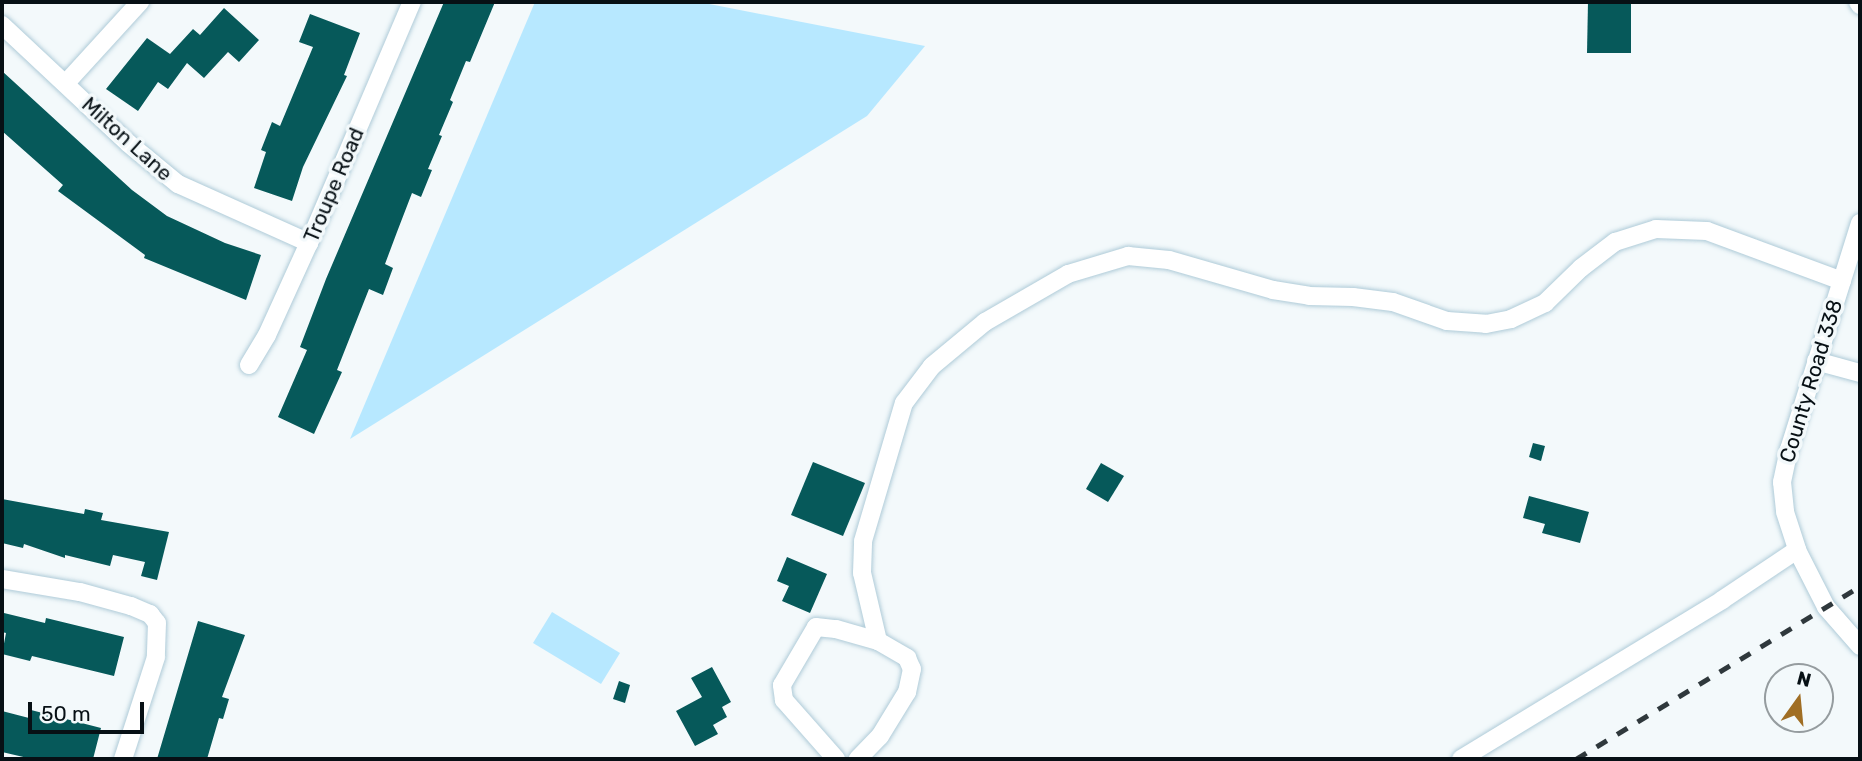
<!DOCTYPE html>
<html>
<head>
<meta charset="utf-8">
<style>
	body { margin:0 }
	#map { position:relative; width:1862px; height:761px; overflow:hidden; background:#f3f9fb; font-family:Rubik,sans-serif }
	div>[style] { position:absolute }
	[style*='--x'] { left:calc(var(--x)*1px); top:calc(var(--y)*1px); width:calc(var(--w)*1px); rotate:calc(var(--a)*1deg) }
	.green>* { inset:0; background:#b7e8ff }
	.building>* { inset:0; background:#06595a }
	.roads { filter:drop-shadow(0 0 2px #afcbd8) drop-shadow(0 0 2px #afcbd8) }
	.minor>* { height:18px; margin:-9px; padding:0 9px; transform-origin:9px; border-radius:9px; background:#fff }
	.rail>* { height:4.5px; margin-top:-2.25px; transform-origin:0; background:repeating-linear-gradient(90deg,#2f383c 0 12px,transparent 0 24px) }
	span { translate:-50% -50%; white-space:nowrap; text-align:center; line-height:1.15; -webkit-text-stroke:7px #f3f9fb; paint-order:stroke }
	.street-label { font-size:21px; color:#071015 }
	.frame { position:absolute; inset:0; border:4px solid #071015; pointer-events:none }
	.north { position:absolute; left:1764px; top:663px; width:70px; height:70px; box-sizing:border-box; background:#f3f9fb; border:2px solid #959c9f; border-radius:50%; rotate:15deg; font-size:19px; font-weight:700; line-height:28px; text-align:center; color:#071015 }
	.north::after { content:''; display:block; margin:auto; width:24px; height:32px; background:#a06e24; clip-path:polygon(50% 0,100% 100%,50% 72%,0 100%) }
	.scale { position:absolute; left:28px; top:702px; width:116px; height:32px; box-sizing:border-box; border:4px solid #071015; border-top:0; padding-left:9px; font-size:21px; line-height:24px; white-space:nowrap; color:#071015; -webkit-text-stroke:5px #f3f9fb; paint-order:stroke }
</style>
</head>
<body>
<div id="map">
	<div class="green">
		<div style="clip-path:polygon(535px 2px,699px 2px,925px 46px,867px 116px,350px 439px)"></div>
		<div style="clip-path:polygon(552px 612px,620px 653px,601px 684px,533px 643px)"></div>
	</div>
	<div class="building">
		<div style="clip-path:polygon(444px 2px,495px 2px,470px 62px,466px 61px,450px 100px,453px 102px,439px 135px,442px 136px,428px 169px,432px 170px,421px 197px,412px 193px,397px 232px,385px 264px,393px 268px,383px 295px,369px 289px,337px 370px,342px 372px,314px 434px,278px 417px,307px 350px,300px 347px,326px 279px)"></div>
		<div style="clip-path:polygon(1588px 2px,1631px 2px,1631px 53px,1587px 53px)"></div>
		<div style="clip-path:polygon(224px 8px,259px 40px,239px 62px,228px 52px,204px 78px,187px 63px,168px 89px,158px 82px,138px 111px,106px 89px,147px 38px,170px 54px,193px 29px,200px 35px)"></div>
		<div style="clip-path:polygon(310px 14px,360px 33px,344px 75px,347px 76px,303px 167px,292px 201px,254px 188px,266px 152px,261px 150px,272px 122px,280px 126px,313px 47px,299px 42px)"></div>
		<div style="clip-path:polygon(2px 71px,132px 190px,167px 216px,225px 243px,261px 255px,246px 300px,144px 258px,145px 255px,58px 191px,63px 185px,2px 131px)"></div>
		<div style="clip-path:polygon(1533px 443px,1545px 446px,1541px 461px,1529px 457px)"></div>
		<div style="clip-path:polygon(813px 462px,865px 483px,843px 536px,791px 515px)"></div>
		<div style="clip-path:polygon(1101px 463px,1124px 476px,1108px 502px,1086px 489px)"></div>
		<div style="clip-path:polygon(1529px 496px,1589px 512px,1580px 543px,1542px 533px,1545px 524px,1523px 518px)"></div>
		<div style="clip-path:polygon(2px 499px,84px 514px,85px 509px,103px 513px,101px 520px,169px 532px,157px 580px,141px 576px,145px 562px,113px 555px,110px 566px,65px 555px,65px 558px,24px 544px,23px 548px,2px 543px)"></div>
		<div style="clip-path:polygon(787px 557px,827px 574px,810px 613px,782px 601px,789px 586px,777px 581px)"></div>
		<div style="clip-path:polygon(4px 613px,45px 623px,46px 618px,124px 637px,114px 676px,32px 656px,30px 661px,2px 654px,6px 633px,2px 632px)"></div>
		<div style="clip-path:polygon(198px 621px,245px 635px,222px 697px,229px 699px,223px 719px,219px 718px,207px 759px,157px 759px)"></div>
		<div style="clip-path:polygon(712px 667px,731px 702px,722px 707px,727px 717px,713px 725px,718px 734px,695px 746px,676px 711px,702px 697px,691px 678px)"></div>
		<div style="clip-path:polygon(619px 681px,630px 685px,625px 703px,613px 699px)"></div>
		<div style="clip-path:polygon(31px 710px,101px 728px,93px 759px,32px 759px,2px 752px,2px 711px,29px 718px)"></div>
	</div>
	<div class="roads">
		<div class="minor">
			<div style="--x:1858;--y:2;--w:4;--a:56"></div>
			<div style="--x:2;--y:25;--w:173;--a:43.1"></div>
			<div style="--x:128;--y:143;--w:65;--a:39.4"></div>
			<div style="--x:178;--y:184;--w:144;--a:24.2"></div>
			<div style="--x:66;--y:83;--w:110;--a:-47.6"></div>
			<div style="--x:1860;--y:223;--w:237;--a:107.4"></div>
			<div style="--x:1789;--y:449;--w:34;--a:102"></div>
			<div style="--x:1782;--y:482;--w:30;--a:84"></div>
			<div style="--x:1785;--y:512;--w:40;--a:72"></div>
			<div style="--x:1797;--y:550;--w:64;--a:63"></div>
			<div style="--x:1826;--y:607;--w:52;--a:48.9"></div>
			<div style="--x:1816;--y:361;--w:46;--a:15.3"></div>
			<div style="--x:249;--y:365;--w:35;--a:-59"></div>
			<div style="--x:267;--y:335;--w:101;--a:-65.5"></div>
			<div style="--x:309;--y:243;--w:262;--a:-66.9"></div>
			<div style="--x:2;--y:579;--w:79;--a:9.5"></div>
			<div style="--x:80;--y:592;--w:53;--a:15.4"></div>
			<div style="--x:131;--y:606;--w:21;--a:23"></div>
			<div style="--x:150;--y:614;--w:11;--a:52"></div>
			<div style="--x:157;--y:623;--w:34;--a:92"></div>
			<div style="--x:156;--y:657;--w:107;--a:107.9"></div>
			<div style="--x:878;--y:641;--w:70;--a:-103.2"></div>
			<div style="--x:862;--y:573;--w:32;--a:-88"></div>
			<div style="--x:863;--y:541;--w:144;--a:-73.5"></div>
			<div style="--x:904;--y:403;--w:46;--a:-52.9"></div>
			<div style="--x:932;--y:366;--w:69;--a:-39.7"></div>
			<div style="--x:985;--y:322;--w:96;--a:-30"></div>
			<div style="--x:1068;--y:274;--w:63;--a:-16.7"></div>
			<div style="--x:1128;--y:256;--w:41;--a:5.6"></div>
			<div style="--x:1169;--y:260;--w:108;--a:16.1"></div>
			<div style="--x:1273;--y:290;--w:36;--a:9"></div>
			<div style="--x:1309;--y:296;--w:44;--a:1.3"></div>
			<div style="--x:1353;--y:297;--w:40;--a:7.1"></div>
			<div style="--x:1393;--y:302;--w:57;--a:19.4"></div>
			<div style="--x:1447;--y:321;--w:39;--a:4"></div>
			<div style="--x:1486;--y:324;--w:25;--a:-11"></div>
			<div style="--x:1511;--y:319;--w:38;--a:-25"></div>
			<div style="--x:1545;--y:303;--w:50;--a:-44.2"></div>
			<div style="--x:1581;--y:268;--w:43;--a:-37.4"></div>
			<div style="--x:1615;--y:242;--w:43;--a:-17.6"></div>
			<div style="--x:1656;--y:229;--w:51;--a:2.2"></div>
			<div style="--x:1707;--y:231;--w:144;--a:20.3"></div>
			<div style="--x:836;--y:759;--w:79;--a:-131.4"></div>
			<div style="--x:784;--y:700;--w:15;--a:-98"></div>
			<div style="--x:782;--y:685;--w:67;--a:-59.6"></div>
			<div style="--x:816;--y:627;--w:20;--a:6"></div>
			<div style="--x:836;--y:629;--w:44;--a:15.9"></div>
			<div style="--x:878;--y:641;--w:34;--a:30"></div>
			<div style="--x:907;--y:658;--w:12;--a:66"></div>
			<div style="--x:912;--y:669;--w:24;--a:102"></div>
			<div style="--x:907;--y:692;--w:52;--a:121.5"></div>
			<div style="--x:880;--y:736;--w:32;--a:134"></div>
			<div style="--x:1461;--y:759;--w:306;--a:-31.3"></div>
			<div style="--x:1722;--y:600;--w:90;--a:-33.7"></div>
		</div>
	</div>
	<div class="rail">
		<div style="--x:1576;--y:759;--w:333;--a:-31.3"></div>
	</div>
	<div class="street-label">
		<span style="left:127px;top:139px;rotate:42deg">Milton Lane</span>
		<span style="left:334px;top:185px;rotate:-67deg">Troupe Road</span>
		<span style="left:1811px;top:381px;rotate:-73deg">County Road 338</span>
	</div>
	<div class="frame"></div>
	<div class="north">N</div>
	<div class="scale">50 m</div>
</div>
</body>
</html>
